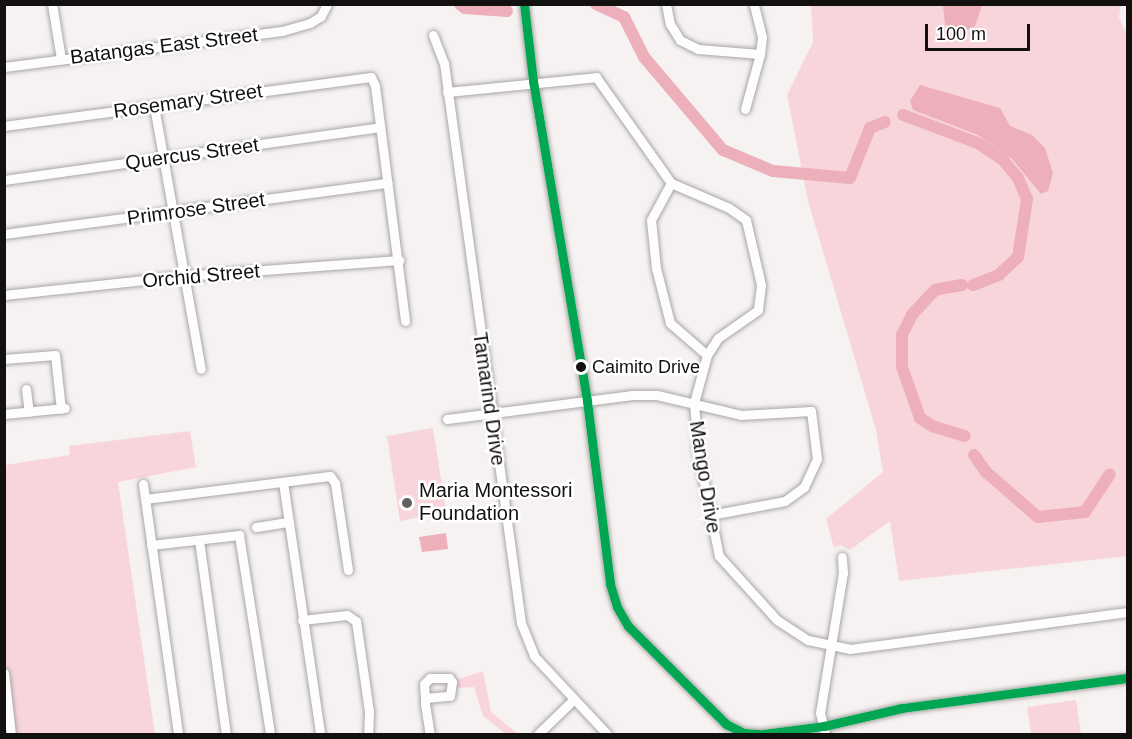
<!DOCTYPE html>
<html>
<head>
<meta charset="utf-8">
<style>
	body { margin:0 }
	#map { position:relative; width:1132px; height:739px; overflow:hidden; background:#f7f2f2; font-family:Arial,sans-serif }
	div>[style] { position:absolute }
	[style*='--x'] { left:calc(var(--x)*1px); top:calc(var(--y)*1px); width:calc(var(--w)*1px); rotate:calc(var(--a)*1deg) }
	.green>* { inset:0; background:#f8d5db }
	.water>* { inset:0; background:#edb0bb }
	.river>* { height:12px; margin:-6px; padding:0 6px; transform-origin:6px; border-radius:6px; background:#edb0bb }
	.roads { filter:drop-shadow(0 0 2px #aaa6a6) drop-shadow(0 0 2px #aaa6a6) }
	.minor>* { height:9px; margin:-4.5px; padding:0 4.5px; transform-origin:4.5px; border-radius:4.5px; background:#fefdfd }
	.bus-1>* { height:9px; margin:-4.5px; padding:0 4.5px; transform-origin:4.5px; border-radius:4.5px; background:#00a651 }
	.dots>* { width:16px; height:16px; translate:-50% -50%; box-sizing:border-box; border:3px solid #fff; border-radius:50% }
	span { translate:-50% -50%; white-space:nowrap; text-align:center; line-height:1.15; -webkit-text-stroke:5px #fff; paint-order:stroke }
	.bus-label { font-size:18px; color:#131010 }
	.left { translate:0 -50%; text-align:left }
	.street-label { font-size:20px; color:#131010 }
	.poi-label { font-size:20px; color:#131010 }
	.frame { position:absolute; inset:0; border:6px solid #131010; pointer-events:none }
	.scale { position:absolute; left:925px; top:24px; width:105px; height:27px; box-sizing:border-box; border:3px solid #131010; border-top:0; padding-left:8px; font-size:18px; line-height:21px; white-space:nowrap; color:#131010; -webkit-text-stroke:4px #fff; paint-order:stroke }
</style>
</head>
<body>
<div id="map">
	<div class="green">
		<div style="clip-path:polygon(811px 5px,1121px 5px,1119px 17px,1128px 37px,1127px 556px,899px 581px,890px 521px,850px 550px,841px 545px,834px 548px,826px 519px,883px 472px,876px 430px,808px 201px,787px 95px,813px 42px)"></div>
		<div style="clip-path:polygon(433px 428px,446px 512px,400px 521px,387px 436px)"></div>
		<div style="clip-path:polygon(190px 431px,196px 467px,118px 482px,155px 734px,5px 734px,5px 465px,70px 455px,69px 446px)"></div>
		<div style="clip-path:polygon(483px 671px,491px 712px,518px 734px,506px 734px,483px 716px,474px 687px,456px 688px,455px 680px)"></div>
		<div style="clip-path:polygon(1076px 700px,1081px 734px,1031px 734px,1027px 707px)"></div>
	</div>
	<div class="water">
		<div style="clip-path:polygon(943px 5px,943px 4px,982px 5px,975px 26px,962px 32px,945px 25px)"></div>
		<div style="clip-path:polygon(920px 85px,1000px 108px,1010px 126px,1032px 135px,1045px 148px,1053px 173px,1048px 191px,1041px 194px,1012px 159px,978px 135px,913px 110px,910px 101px)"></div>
		<div style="clip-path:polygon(446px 533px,448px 549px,422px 552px,419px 537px)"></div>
	</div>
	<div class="river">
		<div style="--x:460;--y:4;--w:6;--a:39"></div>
		<div style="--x:465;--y:8;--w:42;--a:4.1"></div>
		<div style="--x:596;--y:4;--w:31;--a:25"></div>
		<div style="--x:624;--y:17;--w:45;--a:63.4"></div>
		<div style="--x:644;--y:57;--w:122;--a:49.7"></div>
		<div style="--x:723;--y:150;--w:54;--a:22.8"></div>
		<div style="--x:773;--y:171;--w:77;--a:5.2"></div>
		<div style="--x:850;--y:178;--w:54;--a:-68.2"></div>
		<div style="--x:870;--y:128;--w:16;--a:-22"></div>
		<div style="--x:903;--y:115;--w:80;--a:20.5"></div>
		<div style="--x:978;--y:143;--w:30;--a:34"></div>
		<div style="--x:1003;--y:160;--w:23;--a:50"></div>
		<div style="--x:1018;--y:178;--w:23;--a:67"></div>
		<div style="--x:1027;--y:199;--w:59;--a:98.8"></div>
		<div style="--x:1018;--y:257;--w:26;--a:137"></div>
		<div style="--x:999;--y:275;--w:28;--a:159"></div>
		<div style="--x:962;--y:285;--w:27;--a:170"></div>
		<div style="--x:935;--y:290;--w:34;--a:133"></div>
		<div style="--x:912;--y:315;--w:22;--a:117"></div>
		<div style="--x:902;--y:335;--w:32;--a:90"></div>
		<div style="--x:902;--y:367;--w:54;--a:70.6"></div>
		<div style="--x:920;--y:418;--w:14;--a:34"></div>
		<div style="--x:932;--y:426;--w:34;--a:17"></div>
		<div style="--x:974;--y:455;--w:21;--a:55"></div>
		<div style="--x:986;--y:472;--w:69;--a:40.9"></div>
		<div style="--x:1038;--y:517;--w:47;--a:-6.1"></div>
		<div style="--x:1085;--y:512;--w:45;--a:-56.7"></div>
	</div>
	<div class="roads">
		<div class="minor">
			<div style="--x:52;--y:4;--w:56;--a:80.7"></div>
			<div style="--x:524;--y:4;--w:78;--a:83.3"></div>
			<div style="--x:533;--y:81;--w:325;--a:80.4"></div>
			<div style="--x:587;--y:401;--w:184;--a:82.8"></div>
			<div style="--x:610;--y:584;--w:24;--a:73"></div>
			<div style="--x:617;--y:607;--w:22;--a:60"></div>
			<div style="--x:628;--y:626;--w:139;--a:45"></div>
			<div style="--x:726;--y:724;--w:20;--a:27"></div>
			<div style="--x:744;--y:733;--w:15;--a:4"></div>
			<div style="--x:666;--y:4;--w:20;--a:79"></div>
			<div style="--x:670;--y:24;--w:19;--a:58"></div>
			<div style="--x:680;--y:40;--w:20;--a:27"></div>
			<div style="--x:698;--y:49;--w:62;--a:4.6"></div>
			<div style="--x:433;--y:35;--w:30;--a:69"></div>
			<div style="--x:444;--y:63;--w:565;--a:82.17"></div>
			<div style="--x:521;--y:623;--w:35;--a:68"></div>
			<div style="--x:534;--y:656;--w:107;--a:46.9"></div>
			<div style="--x:4;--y:67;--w:280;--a:-7.4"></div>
			<div style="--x:282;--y:31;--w:29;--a:-16"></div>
			<div style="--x:310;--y:23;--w:13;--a:-32"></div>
			<div style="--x:321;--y:16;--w:13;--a:-63"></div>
			<div style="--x:447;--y:92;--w:150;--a:-5.7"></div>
			<div style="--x:596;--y:77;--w:130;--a:54.7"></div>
			<div style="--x:671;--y:183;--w:63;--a:23.3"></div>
			<div style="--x:729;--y:208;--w:21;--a:35"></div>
			<div style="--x:746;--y:220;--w:67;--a:77"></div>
			<div style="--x:761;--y:285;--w:25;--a:97"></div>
			<div style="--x:758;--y:310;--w:49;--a:145"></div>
			<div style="--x:718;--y:338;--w:20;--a:123"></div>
			<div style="--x:707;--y:355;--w:50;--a:105.2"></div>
			<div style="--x:694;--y:403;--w:50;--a:85.4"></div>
			<div style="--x:698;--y:453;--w:105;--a:78.5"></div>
			<div style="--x:719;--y:556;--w:86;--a:47.8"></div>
			<div style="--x:777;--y:620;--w:37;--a:33"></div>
			<div style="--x:808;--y:640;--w:43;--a:12.1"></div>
			<div style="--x:850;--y:649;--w:280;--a:-7.6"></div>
			<div style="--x:154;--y:106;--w:267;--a:79.9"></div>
			<div style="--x:745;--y:109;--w:57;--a:-74.7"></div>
			<div style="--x:760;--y:54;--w:17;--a:-83"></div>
			<div style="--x:762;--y:37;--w:34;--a:-104"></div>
			<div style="--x:4;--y:126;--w:370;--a:-7.6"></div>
			<div style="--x:371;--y:77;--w:10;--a:66"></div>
			<div style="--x:375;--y:86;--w:237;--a:82.7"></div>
			<div style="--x:4;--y:180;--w:380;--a:-8"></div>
			<div style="--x:671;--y:183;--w:42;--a:118.4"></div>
			<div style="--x:651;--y:220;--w:48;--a:84.1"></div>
			<div style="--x:656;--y:268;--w:57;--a:75.7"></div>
			<div style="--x:670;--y:323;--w:49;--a:40.9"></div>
			<div style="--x:4;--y:234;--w:387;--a:-7.6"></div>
			<div style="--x:4;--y:295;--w:179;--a:-6.1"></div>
			<div style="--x:182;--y:276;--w:218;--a:-4.2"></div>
			<div style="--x:4;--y:359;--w:51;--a:-4.5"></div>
			<div style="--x:55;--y:355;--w:54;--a:83.7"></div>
			<div style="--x:26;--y:389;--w:23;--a:83"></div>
			<div style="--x:4;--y:414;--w:61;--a:-5.6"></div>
			<div style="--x:447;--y:419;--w:187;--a:-7.4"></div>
			<div style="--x:632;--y:395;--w:25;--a:0"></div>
			<div style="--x:657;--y:395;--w:86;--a:13.4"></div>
			<div style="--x:741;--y:415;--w:70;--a:-3.3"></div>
			<div style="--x:811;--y:411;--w:48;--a:82.9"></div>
			<div style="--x:817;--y:459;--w:31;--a:115"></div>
			<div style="--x:804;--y:487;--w:24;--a:144"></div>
			<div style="--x:785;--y:501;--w:76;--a:169.4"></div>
			<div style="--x:283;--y:482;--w:255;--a:81.6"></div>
			<div style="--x:143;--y:484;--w:252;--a:82"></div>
			<div style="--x:145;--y:499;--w:186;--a:-7.1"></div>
			<div style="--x:330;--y:476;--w:9;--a:54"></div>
			<div style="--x:335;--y:483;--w:88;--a:81.5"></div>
			<div style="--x:256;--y:527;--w:32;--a:-9"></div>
			<div style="--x:199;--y:540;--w:196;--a:82.1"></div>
			<div style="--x:151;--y:545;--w:89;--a:-6.5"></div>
			<div style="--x:239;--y:535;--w:201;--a:81.1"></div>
			<div style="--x:302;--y:620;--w:45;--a:-6.3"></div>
			<div style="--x:347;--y:615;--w:11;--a:34"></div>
			<div style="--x:356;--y:621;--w:91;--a:81.8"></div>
			<div style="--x:369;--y:711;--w:23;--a:92"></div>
			<div style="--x:4;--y:673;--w:61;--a:83.5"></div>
			<div style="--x:425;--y:698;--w:25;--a:-5"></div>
			<div style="--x:450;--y:696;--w:14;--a:-82"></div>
			<div style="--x:452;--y:682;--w:5;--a:-127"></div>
			<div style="--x:449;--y:678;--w:19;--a:180"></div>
			<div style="--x:430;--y:678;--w:8;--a:135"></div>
			<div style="--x:424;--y:684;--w:14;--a:86"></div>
			<div style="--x:425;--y:698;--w:6;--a:90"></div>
			<div style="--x:425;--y:704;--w:30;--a:81"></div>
			<div style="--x:538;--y:734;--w:47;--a:-44.1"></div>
			<div style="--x:763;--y:734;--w:62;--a:-7.5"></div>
			<div style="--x:824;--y:726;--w:80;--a:-13"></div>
			<div style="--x:902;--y:708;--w:228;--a:-7.6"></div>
			<div style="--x:825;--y:734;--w:22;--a:-103"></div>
			<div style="--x:820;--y:713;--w:142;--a:-80.7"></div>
			<div style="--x:843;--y:573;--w:16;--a:-94"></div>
		</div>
	</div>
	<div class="bus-1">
		<div style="--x:524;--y:4;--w:78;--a:83.3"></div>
		<div style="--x:533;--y:81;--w:325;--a:80.4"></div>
		<div style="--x:587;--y:401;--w:184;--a:82.8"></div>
		<div style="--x:610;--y:584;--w:24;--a:73"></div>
		<div style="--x:617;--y:607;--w:22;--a:60"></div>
		<div style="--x:628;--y:626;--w:139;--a:45"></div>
		<div style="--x:726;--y:724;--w:20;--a:27"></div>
		<div style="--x:744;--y:733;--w:15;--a:4"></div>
		<div style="--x:763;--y:734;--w:62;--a:-7.5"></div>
		<div style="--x:824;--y:726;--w:80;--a:-13"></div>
		<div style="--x:902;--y:708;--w:228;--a:-7.6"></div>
	</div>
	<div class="dots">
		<div style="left:581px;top:367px;background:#131010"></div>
		<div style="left:407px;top:503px;background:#635f5f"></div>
	</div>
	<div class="bus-label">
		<span class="left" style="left:592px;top:367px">Caimito Drive</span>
	</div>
	<div class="street-label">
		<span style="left:164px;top:46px;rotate:-7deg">Batangas East Street</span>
		<span style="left:188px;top:101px;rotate:-8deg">Rosemary Street</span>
		<span style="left:192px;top:154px;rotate:-8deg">Quercus Street</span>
		<span style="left:196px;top:209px;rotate:-8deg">Primrose Street</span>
		<span style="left:201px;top:276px;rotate:-5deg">Orchid Street</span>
		<span style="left:489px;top:399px;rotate:82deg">Tamarind Drive</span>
		<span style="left:705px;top:477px;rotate:81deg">Mango Drive</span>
	</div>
	<div class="poi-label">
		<span class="left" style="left:419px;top:502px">Maria Montessori<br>Foundation</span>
	</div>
	<div class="frame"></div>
	<div class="scale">100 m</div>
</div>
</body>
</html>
